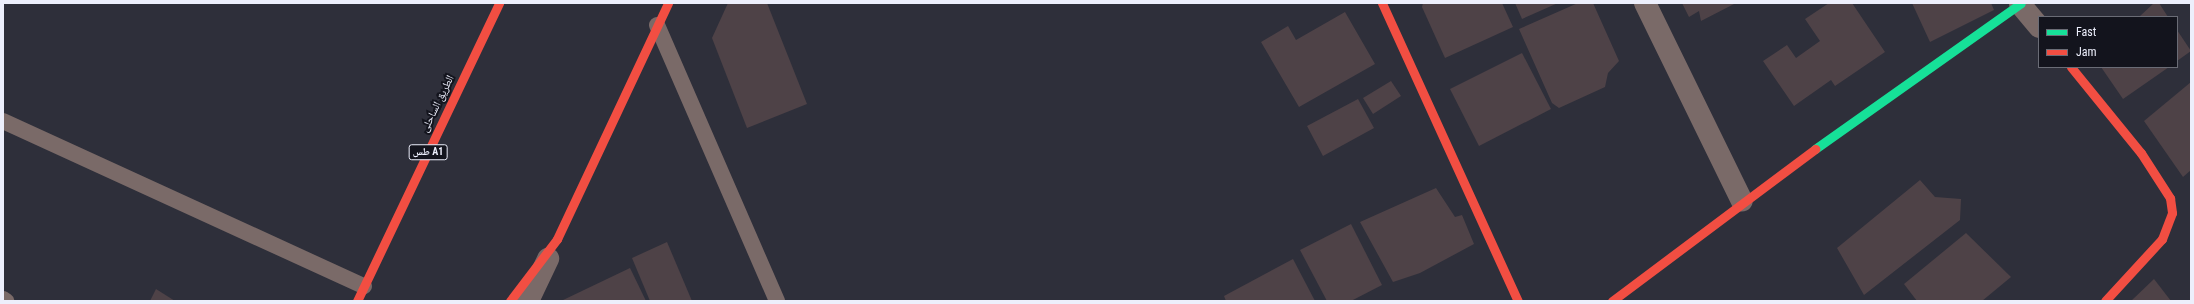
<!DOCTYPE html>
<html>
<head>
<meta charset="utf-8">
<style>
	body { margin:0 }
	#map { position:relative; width:2194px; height:304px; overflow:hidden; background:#2e2f3a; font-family:"Roboto Condensed","Noto Naskh Arabic",sans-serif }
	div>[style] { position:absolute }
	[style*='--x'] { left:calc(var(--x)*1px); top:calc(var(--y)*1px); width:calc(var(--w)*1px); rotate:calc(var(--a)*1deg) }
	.building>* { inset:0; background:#4e4247 }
	.lane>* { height:16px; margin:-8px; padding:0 8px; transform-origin:8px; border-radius:8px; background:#7a6a68 }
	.street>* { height:22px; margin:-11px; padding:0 11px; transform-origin:11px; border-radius:11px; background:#7a6a68 }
	.fast>* { height:9px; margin:-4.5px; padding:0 4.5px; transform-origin:4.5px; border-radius:4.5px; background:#16e098 }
	.jam>* { height:9px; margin:-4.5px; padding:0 4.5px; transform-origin:4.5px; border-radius:4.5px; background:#f24e42 }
	span { translate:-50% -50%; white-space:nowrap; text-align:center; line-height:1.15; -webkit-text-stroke:4px #13141d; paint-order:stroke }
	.shield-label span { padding:1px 3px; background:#13141d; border:1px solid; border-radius:3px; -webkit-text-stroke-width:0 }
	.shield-label { font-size:10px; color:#edeffc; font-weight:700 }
	.street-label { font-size:11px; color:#edeffc }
	.frame { position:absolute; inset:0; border:4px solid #edeffc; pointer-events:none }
	.legend { position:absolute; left:2038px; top:16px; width:140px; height:52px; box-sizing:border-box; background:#13141d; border:1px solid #6a6c76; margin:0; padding:5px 7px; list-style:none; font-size:12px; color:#edeffc }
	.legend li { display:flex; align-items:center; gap:8px; height:20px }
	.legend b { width:20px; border:1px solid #6a6c76 }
</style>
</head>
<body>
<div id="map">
	<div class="building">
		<div style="clip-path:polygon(728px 3px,767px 3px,807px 104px,747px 128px,712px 38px)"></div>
		<div style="clip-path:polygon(1423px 3px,1502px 3px,1513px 27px,1445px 58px,1422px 7px)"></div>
		<div style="clip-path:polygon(1515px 3px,1558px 3px,1522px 19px)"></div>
		<div style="clip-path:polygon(1578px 3px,1593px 3px,1619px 61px,1608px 73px,1605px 87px,1559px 108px,1552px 103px,1519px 29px)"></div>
		<div style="clip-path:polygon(1682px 3px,1736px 3px,1701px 21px,1699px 11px,1689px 17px)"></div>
		<div style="clip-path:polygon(1829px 3px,1852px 3px,1885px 52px,1835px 86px,1831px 80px,1794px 106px,1763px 61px,1787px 45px,1796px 58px,1820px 41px,1805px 19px)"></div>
		<div style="clip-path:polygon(1912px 3px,1991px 3px,1994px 10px,1930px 42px)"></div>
		<div style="clip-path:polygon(2154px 3px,2159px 3px,2168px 17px,2139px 17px)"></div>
		<div style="clip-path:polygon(1345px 12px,1375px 64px,1299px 107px,1261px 42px,1288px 26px,1296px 40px)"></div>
		<div style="clip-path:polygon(2177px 30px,2191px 51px,2177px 61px)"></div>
		<div style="clip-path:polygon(1522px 53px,1551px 109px,1479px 146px,1450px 89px)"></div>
		<div style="clip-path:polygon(2101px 67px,2169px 67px,2123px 99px)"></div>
		<div style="clip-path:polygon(1391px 81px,1401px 96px,1373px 114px,1363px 98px)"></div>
		<div style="clip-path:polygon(2191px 82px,2191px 170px,2183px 177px,2144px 121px)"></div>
		<div style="clip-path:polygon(1358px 99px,1374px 128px,1323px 156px,1307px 126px)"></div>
		<div style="clip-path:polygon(1920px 180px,1935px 197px,1961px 199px,1960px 220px,1864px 295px,1837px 248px)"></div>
		<div style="clip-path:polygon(1436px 188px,1455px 217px,1462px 215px,1474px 244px,1420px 273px,1393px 282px,1360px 222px)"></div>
		<div style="clip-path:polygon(1351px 224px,1382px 285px,1351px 301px,1327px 301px,1300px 250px)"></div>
		<div style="clip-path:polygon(1966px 233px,2011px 277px,1982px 301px,1917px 301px,1904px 284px)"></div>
		<div style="clip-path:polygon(667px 242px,692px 301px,650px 301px,632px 258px)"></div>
		<div style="clip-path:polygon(1293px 259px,1315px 301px,1226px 301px,1224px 296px)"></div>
		<div style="clip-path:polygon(630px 268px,646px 301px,561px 301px)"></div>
		<div style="clip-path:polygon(2154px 279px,2171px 301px,2131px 301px)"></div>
		<div style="clip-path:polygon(156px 289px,175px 301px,150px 301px)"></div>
	</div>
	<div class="lane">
		<div style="--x:657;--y:25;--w:301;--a:66.5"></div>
		<div style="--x:3;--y:121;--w:397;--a:24.6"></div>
		<div style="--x:3;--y:299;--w:4;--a:34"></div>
	</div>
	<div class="street">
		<div style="--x:1645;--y:3;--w:220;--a:63.9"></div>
		<div style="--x:2020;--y:4;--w:30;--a:50"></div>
		<div style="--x:528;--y:301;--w:47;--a:-64.5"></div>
	</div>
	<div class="fast">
		<div style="--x:1815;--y:149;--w:252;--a:-35.3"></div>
	</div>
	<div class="jam">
		<div style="--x:1382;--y:3;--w:328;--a:65.5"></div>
		<div style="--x:2071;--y:67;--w:111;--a:50.9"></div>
		<div style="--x:2141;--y:153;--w:54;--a:57.2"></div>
		<div style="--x:2170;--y:198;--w:15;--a:82"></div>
		<div style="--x:2172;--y:213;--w:28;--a:111"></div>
		<div style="--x:2162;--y:239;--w:84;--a:132.6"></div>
		<div style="--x:357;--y:301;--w:330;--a:-64.5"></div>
		<div style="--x:510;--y:301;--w:78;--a:-52.8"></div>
		<div style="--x:557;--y:239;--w:261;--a:-64.8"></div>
		<div style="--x:1612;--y:301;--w:254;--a:-36.8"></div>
	</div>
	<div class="shield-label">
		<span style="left:428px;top:152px">طس A1</span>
	</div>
	<div class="street-label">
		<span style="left:438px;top:104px;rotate:-64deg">الطريق الساحلى</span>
	</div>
	<div class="frame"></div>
	<ul class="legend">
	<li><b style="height:5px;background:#16e098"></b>Fast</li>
	<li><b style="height:5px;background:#f24e42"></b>Jam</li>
	</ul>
</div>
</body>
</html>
